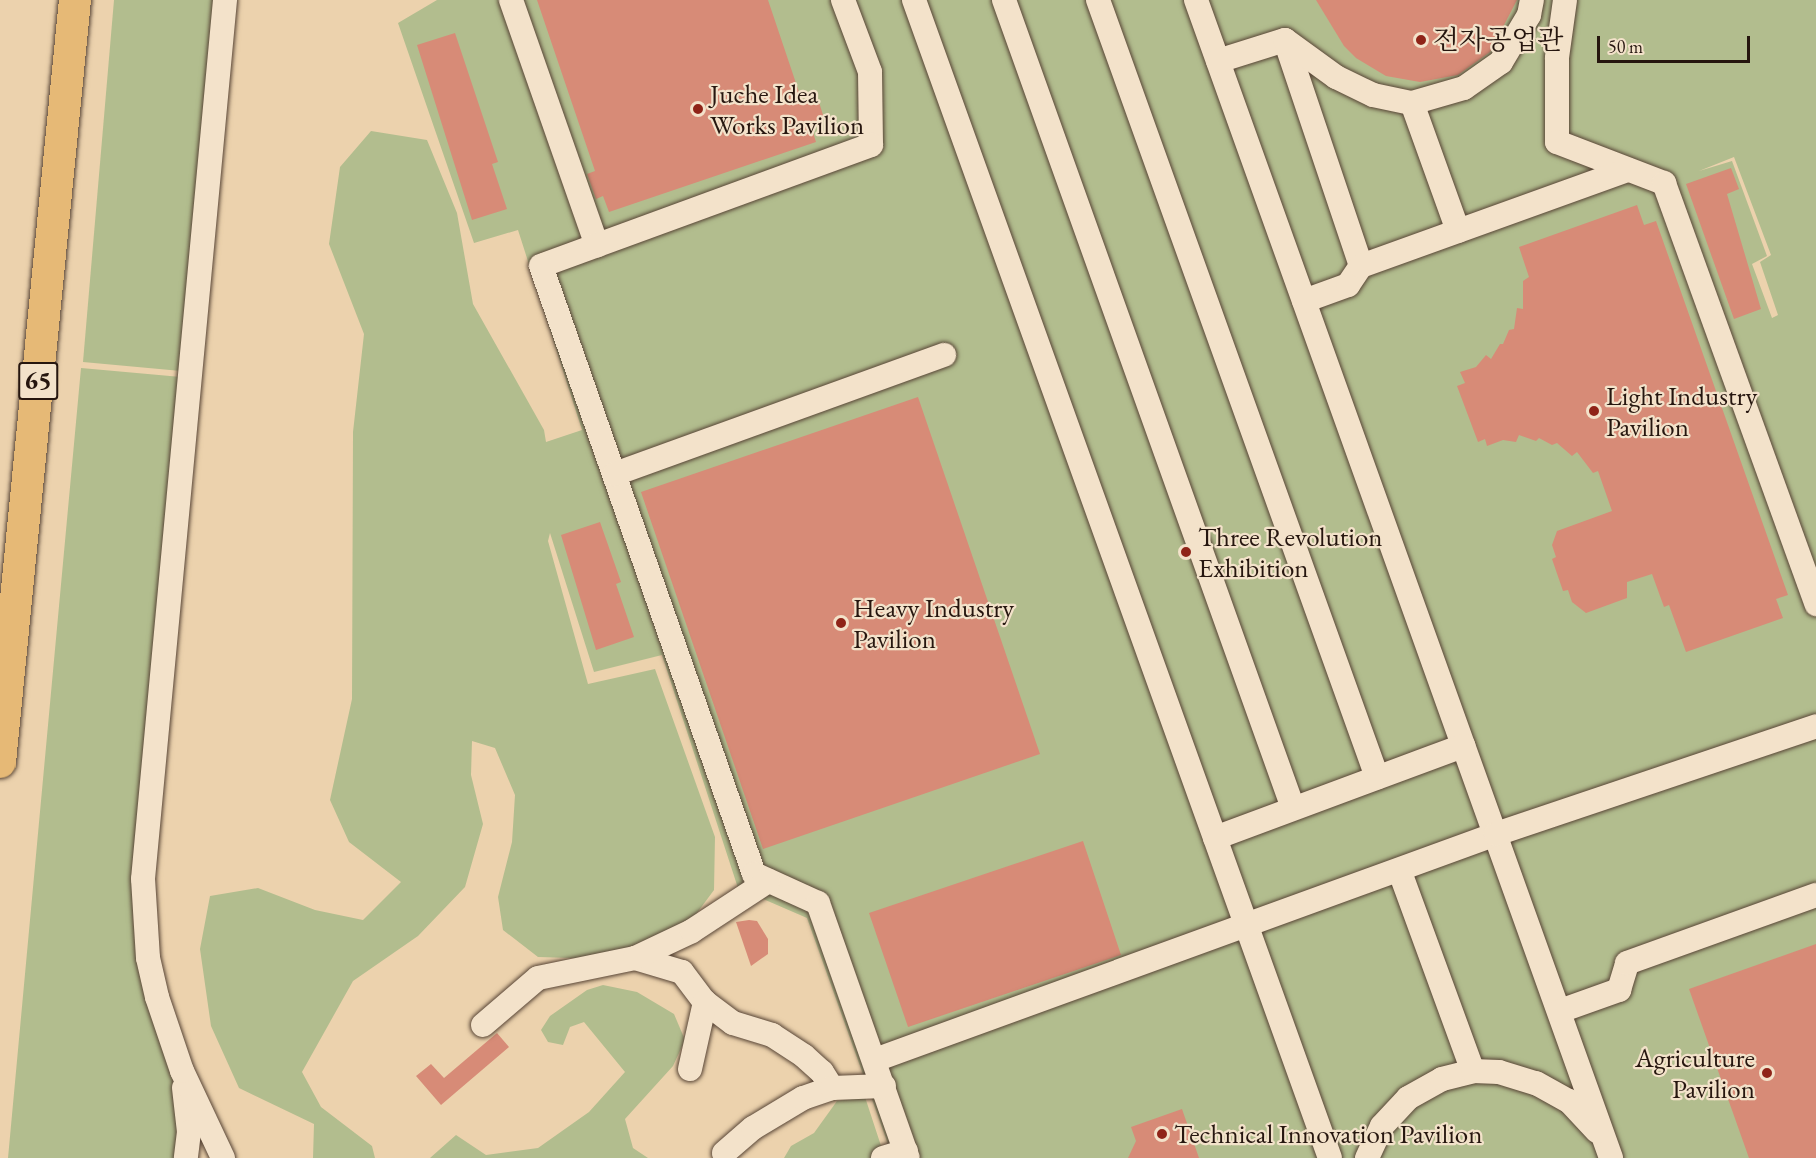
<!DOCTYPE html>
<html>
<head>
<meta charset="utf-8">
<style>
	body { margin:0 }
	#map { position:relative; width:1816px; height:1158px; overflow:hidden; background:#ecd2ad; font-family:"EB Garamond","Noto Serif KR",serif }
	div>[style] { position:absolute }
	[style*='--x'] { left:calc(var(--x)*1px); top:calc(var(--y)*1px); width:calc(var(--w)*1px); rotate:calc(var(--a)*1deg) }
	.green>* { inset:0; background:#b2bd8e }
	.building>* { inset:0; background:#d78b77 }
	.roads { filter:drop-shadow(0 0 2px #584536) drop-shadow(0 0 2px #584536) }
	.minor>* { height:24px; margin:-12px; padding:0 12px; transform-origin:12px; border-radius:12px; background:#f3e2ca }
	.major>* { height:32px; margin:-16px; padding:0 16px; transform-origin:16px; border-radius:16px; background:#e6b976 }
	.dots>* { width:16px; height:16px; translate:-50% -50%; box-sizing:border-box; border:3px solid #f3e2ca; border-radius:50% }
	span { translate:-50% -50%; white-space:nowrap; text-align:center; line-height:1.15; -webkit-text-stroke:4.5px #f3e2ca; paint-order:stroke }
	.shield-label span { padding:2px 4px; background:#f3e2ca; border:2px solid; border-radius:4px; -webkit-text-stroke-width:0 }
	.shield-label { font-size:26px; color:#26160f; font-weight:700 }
	.poi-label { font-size:27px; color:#26160f }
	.left { translate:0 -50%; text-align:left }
	.right { translate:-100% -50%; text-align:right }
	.scale { position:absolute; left:1597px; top:36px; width:153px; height:27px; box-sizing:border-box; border:3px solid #26160f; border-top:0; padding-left:8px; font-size:18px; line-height:21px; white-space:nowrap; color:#26160f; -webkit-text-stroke:4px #f3e2ca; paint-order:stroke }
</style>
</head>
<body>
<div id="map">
	<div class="green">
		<div style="clip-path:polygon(114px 0,218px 0,181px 371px,83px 362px)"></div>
		<div style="clip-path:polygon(evenodd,437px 0,1816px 0,1816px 1158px,893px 1158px,807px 918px,738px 888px,662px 655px,594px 672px,550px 533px,548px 541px,588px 684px,655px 669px,715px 837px,714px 890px,691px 921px,603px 959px,538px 957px,503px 930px,498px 897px,512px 842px,515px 795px,495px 748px,472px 741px,471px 775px,483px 824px,465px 887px,418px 936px,353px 981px,302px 1072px,321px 1107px,372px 1146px,375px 1158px,313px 1158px,314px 1124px,239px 1088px,211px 1026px,200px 949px,210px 896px,258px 888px,315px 910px,363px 920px,401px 882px,349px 842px,330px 800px,352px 699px,353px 432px,364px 334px,329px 244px,340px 167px,371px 131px,427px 140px,457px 213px,473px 304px,544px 430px,546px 442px,582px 430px,518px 230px,474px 243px,398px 23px,437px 0,1734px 157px,1771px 255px,1760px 262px,1778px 315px,1772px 318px,1752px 264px,1767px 256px,1732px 161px,1699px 171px,1734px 157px)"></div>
		<div style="clip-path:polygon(81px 368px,181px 377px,133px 917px,136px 952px,180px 1098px,174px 1158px,8px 1158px)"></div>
		<div style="clip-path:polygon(603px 985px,637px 992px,674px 1014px,685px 1040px,673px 1066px,625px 1119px,633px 1148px,648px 1158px,430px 1158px,456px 1135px,486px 1155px,538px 1148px,589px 1112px,625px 1072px,584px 1022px,570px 1027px,563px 1045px,548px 1042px,541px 1030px,550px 1016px,587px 990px)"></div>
		<div style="clip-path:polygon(865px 1097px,885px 1158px,784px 1158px,791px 1146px,814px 1133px,837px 1101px)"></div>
	</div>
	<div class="building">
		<div style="clip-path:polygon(537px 0,768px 0,802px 101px,818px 99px,824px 118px,811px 126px,816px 142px,609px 212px,603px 196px,596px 199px,587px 174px,595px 171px)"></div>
		<div style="clip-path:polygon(1316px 0,1517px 0,1490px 52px,1458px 75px,1420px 82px,1386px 76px,1356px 58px,1344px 46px)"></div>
		<div style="clip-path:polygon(455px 33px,498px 162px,492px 164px,507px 209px,472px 220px,417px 45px)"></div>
		<div style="clip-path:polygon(1731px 168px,1739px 189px,1727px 194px,1761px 309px,1734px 319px,1686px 184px)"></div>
		<div style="clip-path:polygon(1637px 205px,1644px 225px,1656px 221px,1788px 595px,1776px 599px,1783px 618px,1686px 652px,1669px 605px,1664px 607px,1652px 574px,1627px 582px,1627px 598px,1586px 613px,1572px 602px,1568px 590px,1563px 591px,1552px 559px,1556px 557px,1552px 545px,1557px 531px,1612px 511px,1598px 471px,1593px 473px,1577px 452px,1572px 456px,1557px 443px,1552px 445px,1539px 438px,1536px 441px,1519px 435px,1516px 442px,1503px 440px,1487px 446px,1485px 439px,1478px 442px,1457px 386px,1465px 383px,1460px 372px,1476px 367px,1486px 355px,1491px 359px,1500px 344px,1503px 344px,1509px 330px,1514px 329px,1517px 308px,1523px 309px,1523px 281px,1529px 277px,1519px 247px)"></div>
		<div style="clip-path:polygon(918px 397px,1040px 754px,763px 849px,641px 492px)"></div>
		<div style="clip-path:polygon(600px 522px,621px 582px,616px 584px,634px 637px,596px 650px,561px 535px)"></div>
		<div style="clip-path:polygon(1083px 841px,1121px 955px,908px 1027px,869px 913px)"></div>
		<div style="clip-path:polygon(749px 920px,757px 921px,768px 939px,768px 954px,751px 966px,736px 922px)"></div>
		<div style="clip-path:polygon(1816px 944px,1816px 1158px,1749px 1158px,1689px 989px)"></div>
		<div style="clip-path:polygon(497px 1033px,509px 1047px,441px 1105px,416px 1076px,431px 1064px,444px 1078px)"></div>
		<div style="clip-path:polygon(1182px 1109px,1199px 1158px,1128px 1158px,1136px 1141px,1131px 1127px)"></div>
	</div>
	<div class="roads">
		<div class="minor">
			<div style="--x:511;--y:0;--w:260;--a:70.7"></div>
			<div style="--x:843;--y:0;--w:77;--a:69.4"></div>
			<div style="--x:870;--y:72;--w:73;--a:89.2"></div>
			<div style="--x:871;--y:145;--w:351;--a:159.9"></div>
			<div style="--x:541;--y:266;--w:644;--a:70.69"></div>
			<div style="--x:754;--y:874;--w:70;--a:24.4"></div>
			<div style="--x:818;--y:903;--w:270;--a:70.6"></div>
			<div style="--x:914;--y:0;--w:1230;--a:70.24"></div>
			<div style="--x:1004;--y:0;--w:858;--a:70.32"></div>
			<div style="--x:1098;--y:0;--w:826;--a:70.25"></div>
			<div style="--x:1196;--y:0;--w:1230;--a:70.28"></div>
			<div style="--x:1565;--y:0;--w:59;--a:97.9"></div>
			<div style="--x:1557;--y:58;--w:84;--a:90"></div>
			<div style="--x:1557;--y:142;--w:115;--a:21"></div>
			<div style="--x:1664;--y:183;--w:448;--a:70.1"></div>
			<div style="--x:1285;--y:40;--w:238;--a:71.4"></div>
			<div style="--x:1218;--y:61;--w:70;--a:-17.4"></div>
			<div style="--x:1285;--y:40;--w:63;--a:36"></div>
			<div style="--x:1336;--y:77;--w:41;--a:25.9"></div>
			<div style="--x:1373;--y:95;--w:40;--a:12"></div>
			<div style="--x:1412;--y:103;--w:54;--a:-16.1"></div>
			<div style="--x:1464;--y:88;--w:45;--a:-35.1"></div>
			<div style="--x:1501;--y:62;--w:55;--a:-59.2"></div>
			<div style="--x:1529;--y:15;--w:15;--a:-79"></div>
			<div style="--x:1412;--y:103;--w:136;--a:70.2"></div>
			<div style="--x:1304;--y:301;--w:47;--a:-20"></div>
			<div style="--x:1348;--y:285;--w:23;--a:-56"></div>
			<div style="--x:1361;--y:266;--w:284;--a:-19.8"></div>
			<div style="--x:615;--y:474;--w:350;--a:-19.9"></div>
			<div style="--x:1215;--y:838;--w:265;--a:-20.4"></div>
			<div style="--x:1400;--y:872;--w:212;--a:69.9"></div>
			<div style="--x:635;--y:958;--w:49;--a:16.6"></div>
			<div style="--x:682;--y:972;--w:38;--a:53"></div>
			<div style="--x:705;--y:1002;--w:35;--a:37"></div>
			<div style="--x:733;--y:1023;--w:41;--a:17.1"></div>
			<div style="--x:772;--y:1035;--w:38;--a:33"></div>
			<div style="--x:804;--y:1056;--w:24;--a:42"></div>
			<div style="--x:822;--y:1072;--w:19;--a:58"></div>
			<div style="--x:1560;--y:1011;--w:63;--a:-19.6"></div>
			<div style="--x:1619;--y:990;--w:28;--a:-73"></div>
			<div style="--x:1627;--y:963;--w:201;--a:-19.8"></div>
			<div style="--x:483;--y:1025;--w:72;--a:-40.5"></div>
			<div style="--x:538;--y:978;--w:99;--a:-11.7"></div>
			<div style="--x:635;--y:958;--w:63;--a:-25.3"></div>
			<div style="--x:692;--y:931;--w:91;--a:-33.3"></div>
			<div style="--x:875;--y:1060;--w:661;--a:-20"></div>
			<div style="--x:1496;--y:834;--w:338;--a:-18.6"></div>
			<div style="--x:690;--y:1069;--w:69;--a:-77.4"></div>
			<div style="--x:184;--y:1088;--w:44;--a:83.5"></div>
			<div style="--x:189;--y:1132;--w:26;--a:97"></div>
			<div style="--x:724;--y:1153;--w:38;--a:-41"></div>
			<div style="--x:753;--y:1128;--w:58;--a:-31"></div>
			<div style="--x:803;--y:1098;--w:31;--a:-19"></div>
			<div style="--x:832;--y:1088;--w:52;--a:-2.2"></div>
			<div style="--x:223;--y:1158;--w:96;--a:-115.2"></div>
			<div style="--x:182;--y:1071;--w:78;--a:-108.7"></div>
			<div style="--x:157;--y:997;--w:40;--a:-103"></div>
			<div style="--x:148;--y:958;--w:79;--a:-93.6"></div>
			<div style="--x:143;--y:879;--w:883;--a:-84.67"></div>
			<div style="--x:883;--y:1158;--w:24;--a:-17"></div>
			<div style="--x:1367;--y:1158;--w:35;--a:-65"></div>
			<div style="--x:1382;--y:1126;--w:38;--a:-47"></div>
			<div style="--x:1408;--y:1098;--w:39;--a:-29"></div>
			<div style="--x:1442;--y:1079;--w:32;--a:-14"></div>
			<div style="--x:1473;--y:1071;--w:26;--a:2"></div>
			<div style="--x:1499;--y:1072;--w:39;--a:17"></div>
			<div style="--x:1536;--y:1083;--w:38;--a:29"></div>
			<div style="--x:1569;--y:1101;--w:41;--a:47"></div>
		</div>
		<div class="major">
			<div style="--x:0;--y:762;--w:766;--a:-84.38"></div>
		</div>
	</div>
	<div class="dots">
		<div style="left:1421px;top:40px;background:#8f2418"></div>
		<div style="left:698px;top:109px;background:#8f2418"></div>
		<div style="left:1594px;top:411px;background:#8f2418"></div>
		<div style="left:1186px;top:552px;background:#8f2418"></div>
		<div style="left:841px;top:623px;background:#8f2418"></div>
		<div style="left:1767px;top:1073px;background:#8f2418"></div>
		<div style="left:1162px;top:1134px;background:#8f2418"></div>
	</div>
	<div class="shield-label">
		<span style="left:38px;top:381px">65</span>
	</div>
	<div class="poi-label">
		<span class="left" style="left:1433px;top:40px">전자공업관</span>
		<span class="left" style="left:710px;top:109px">Juche Idea<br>Works Pavilion</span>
		<span class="left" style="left:1606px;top:411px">Light Industry<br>Pavilion</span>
		<span class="left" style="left:1198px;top:552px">Three Revolution<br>Exhibition</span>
		<span class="left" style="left:853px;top:623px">Heavy Industry<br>Pavilion</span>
		<span class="right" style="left:1755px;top:1073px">Agriculture<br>Pavilion</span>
		<span class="left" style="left:1174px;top:1134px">Technical Innovation Pavilion</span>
	</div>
	<div class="scale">50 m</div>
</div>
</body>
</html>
